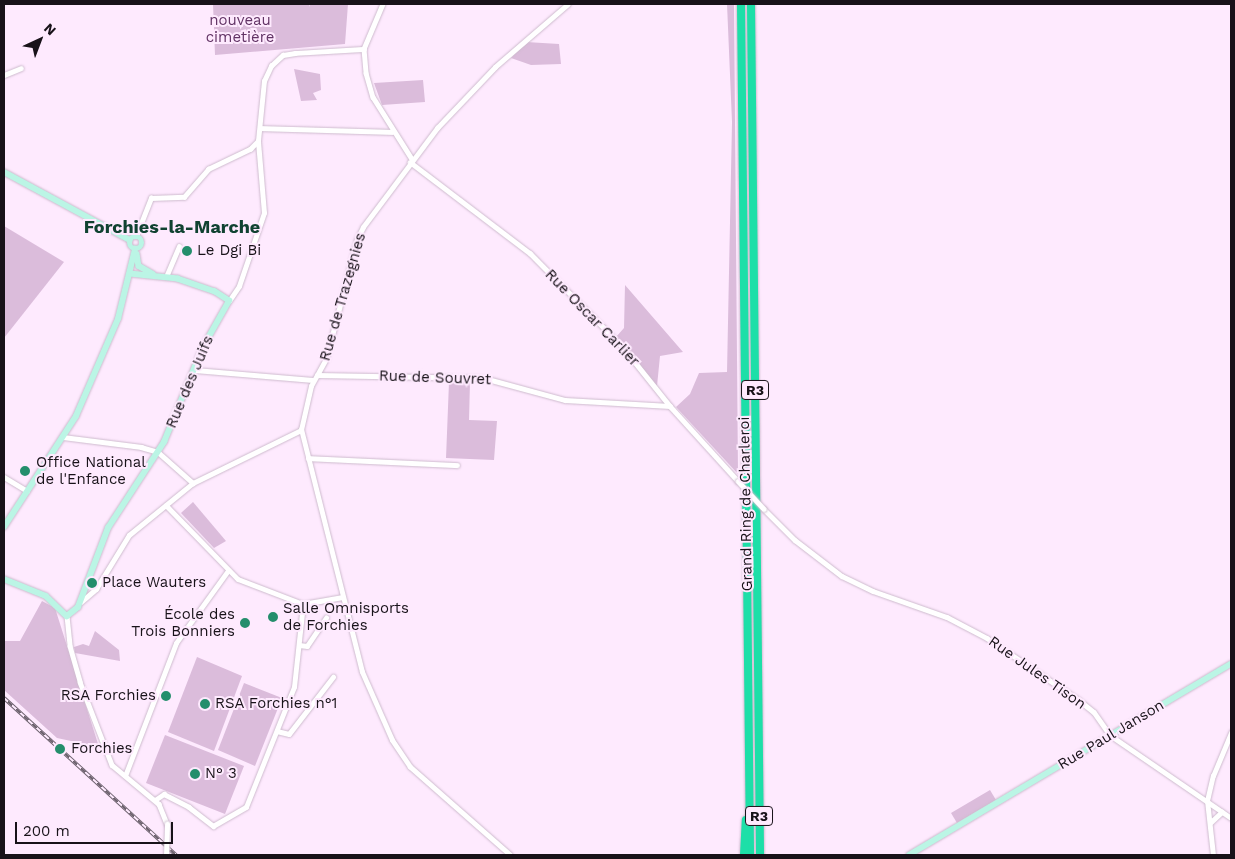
<!DOCTYPE html>
<html>
<head>
<meta charset="utf-8">
<style>
	body { margin:0 }
	#map { position:relative; width:1235px; height:859px; overflow:hidden; background:#feeafe; font-family:"Work Sans",sans-serif }
	div>[style] { position:absolute }
	[style*='--x'] { left:calc(var(--x)*1px); top:calc(var(--y)*1px); width:calc(var(--w)*1px); rotate:calc(var(--a)*1deg) }
	.green>* { inset:0; background:#dbbcdb }
	.roads { filter:drop-shadow(0 0 1px #cebbce) drop-shadow(0 0 1px #cebbce) }
	.street>* { height:4.5px; margin:-2.25px; padding:0 2.25px; transform-origin:2.25px; border-radius:2.25px; background:#fff }
	.secondary>* { height:5.5px; margin:-2.75px; padding:0 2.75px; transform-origin:2.75px; border-radius:2.75px; background:#bbf5e5 }
	.secondary>.ring { margin:-2.75px; padding:0; box-sizing:content-box; background:none; border:5.5px solid #bbf5e5; border-radius:50% }
	.highway>* { height:8px; margin:-4px; padding:0 4px; transform-origin:4px; border-radius:4px; background:#1ddfa8 }
	.rail>* { height:4px; margin-top:-2px; transform-origin:0; background:repeating-linear-gradient(90deg,#feeafe 0 5.5px,#6c616d 0 11px); box-sizing:border-box; border-block:1px solid #6c616d }
	.bridges { filter:drop-shadow(0 0 1px #cebbce) drop-shadow(0 0 1px #cebbce) }
	.street-bridge>* { height:4.5px; margin:-2.25px; padding:0 2.25px; transform-origin:2.25px; border-radius:2.25px; background:#fff }
	.dots>* { width:14px; height:14px; translate:-50% -50%; box-sizing:border-box; border:2px solid #feeafe; border-radius:50% }
	span { translate:-50% -50%; white-space:nowrap; text-align:center; line-height:1.15; -webkit-text-stroke:4px #feeafe; paint-order:stroke }
	.shield-label span { padding:1px 4px; background:#feeafe; border:1px solid; border-radius:4px; -webkit-text-stroke-width:0 }
	.shield-label { font-size:14px; color:#181219; font-weight:700 }
	.park-label { font-size:15px; color:#623365 }
	.poi-label { font-size:15px; color:#181219 }
	.left { translate:0 -50%; text-align:left }
	.right { translate:-100% -50%; text-align:right }
	.street-label { font-size:15px; color:#181219 }
	.quarter-label { font-size:18px; color:#104231; font-weight:700 }
	.frame { position:absolute; inset:0; border:5px solid #181219; pointer-events:none }
	.north { position:absolute; left:15px; top:15px; width:50px; height:50px; -webkit-text-stroke:4px #feeafe; paint-order:stroke; rotate:43deg; font-size:14px; font-weight:700; line-height:20px; text-align:center; color:#181219 }
	.north::after { content:''; display:block; margin:auto; width:18px; height:22px; background:#181219; clip-path:polygon(50% 0,100% 100%,50% 72%,0 100%) }
	.scale { position:absolute; left:15px; top:822px; width:158px; height:22px; box-sizing:border-box; border:2px solid #181219; border-top:0; padding-left:6px; font-size:15px; line-height:18px; white-space:nowrap; color:#181219; -webkit-text-stroke:4px #feeafe; paint-order:stroke }
</style>
</head>
<body>
<div id="map">
	<div class="green">
		<div style="clip-path:polygon(213px 4px,309px 4px,309px 7px,310px 4px,348px 4px,345px 44px,215px 55px)"></div>
		<div style="clip-path:polygon(727px 4px,734px 4px,738px 474px,676px 407px,690px 394px,699px 373px,727px 372px,732px 122px)"></div>
		<div style="clip-path:polygon(526px 42px,559px 44px,561px 64px,531px 65px,511px 58px)"></div>
		<div style="clip-path:polygon(294px 69px,320px 74px,321px 90px,313px 93px,317px 100px,301px 101px)"></div>
		<div style="clip-path:polygon(423px 80px,425px 102px,382px 105px,374px 83px)"></div>
		<div style="clip-path:polygon(4px 226px,64px 262px,4px 338px)"></div>
		<div style="clip-path:polygon(625px 285px,683px 352px,660px 356px,657px 386px,616px 337px,624px 328px)"></div>
		<div style="clip-path:polygon(449px 382px,470px 382px,469px 420px,497px 421px,494px 460px,446px 458px)"></div>
		<div style="clip-path:polygon(193px 502px,226px 541px,214px 548px,181px 513px)"></div>
		<div style="clip-path:polygon(42px 601px,55px 608px,99px 747px,57px 738px,4px 690px,4px 641px,20px 641px)"></div>
		<div style="clip-path:polygon(95px 631px,119px 650px,120px 661px,75px 653px,74px 647px,83px 644px,89px 646px)"></div>
		<div style="clip-path:polygon(197px 657px,242px 676px,214px 751px,168px 732px)"></div>
		<div style="clip-path:polygon(244px 683px,282px 698px,255px 766px,218px 750px)"></div>
		<div style="clip-path:polygon(165px 735px,244px 766px,225px 814px,146px 783px)"></div>
		<div style="clip-path:polygon(990px 790px,996px 800px,957px 823px,951px 813px)"></div>
	</div>
	<div class="roads">
		<div class="street">
			<div style="--x:383;--y:4;--w:49;--a:112.9"></div>
			<div style="--x:364;--y:49;--w:24;--a:85"></div>
			<div style="--x:366;--y:73;--w:25;--a:74"></div>
			<div style="--x:373;--y:97;--w:73;--a:57.8"></div>
			<div style="--x:4;--y:75;--w:18;--a:-22"></div>
			<div style="--x:260;--y:128;--w:132;--a:1.7"></div>
			<div style="--x:410;--y:162;--w:151;--a:37.2"></div>
			<div style="--x:530;--y:253;--w:131;--a:45.3"></div>
			<div style="--x:622;--y:346;--w:77;--a:51.3"></div>
			<div style="--x:670;--y:406;--w:101;--a:47.8"></div>
			<div style="--x:136;--y:236;--w:41;--a:-68.5"></div>
			<div style="--x:151;--y:198;--w:33;--a:-2"></div>
			<div style="--x:184;--y:197;--w:37;--a:-49"></div>
			<div style="--x:208;--y:169;--w:47;--a:-25.5"></div>
			<div style="--x:250;--y:149;--w:11;--a:-45"></div>
			<div style="--x:166;--y:277;--w:33;--a:-67"></div>
			<div style="--x:229;--y:301;--w:18;--a:-56"></div>
			<div style="--x:239;--y:286;--w:77;--a:-71.1"></div>
			<div style="--x:264;--y:213;--w:72;--a:-94.8"></div>
			<div style="--x:258;--y:141;--w:60;--a:-84.3"></div>
			<div style="--x:264;--y:81;--w:17;--a:-65"></div>
			<div style="--x:271;--y:66;--w:16;--a:-43"></div>
			<div style="--x:283;--y:55;--w:12;--a:-9"></div>
			<div style="--x:295;--y:53;--w:69;--a:-3.3"></div>
			<div style="--x:195;--y:370;--w:118;--a:4.8"></div>
			<div style="--x:317;--y:375;--w:167;--a:1"></div>
			<div style="--x:484;--y:378;--w:84;--a:15.2"></div>
			<div style="--x:565;--y:400;--w:105;--a:3.3"></div>
			<div style="--x:63;--y:437;--w:79;--a:7.3"></div>
			<div style="--x:141;--y:447;--w:18;--a:16"></div>
			<div style="--x:158;--y:452;--w:47;--a:41.5"></div>
			<div style="--x:308;--y:458;--w:149;--a:2.7"></div>
			<div style="--x:4;--y:477;--w:27;--a:31"></div>
			<div style="--x:166;--y:505;--w:103;--a:45.8"></div>
			<div style="--x:238;--y:579;--w:70;--a:21"></div>
			<div style="--x:303;--y:604;--w:40;--a:-10"></div>
			<div style="--x:764;--y:509;--w:44;--a:45"></div>
			<div style="--x:795;--y:540;--w:59;--a:37.5"></div>
			<div style="--x:842;--y:576;--w:34;--a:26"></div>
			<div style="--x:873;--y:591;--w:78;--a:19.4"></div>
			<div style="--x:947;--y:617;--w:45;--a:27.7"></div>
			<div style="--x:987;--y:638;--w:111;--a:34"></div>
			<div style="--x:1079;--y:700;--w:19;--a:39"></div>
			<div style="--x:1094;--y:712;--w:28;--a:55"></div>
			<div style="--x:1110;--y:735;--w:147;--a:34.4"></div>
			<div style="--x:81;--y:602;--w:20;--a:-41"></div>
			<div style="--x:96;--y:589;--w:63;--a:-58.6"></div>
			<div style="--x:129;--y:535;--w:82;--a:-39.1"></div>
			<div style="--x:193;--y:483;--w:120;--a:-26.1"></div>
			<div style="--x:67;--y:616;--w:30;--a:84"></div>
			<div style="--x:70;--y:646;--w:37;--a:74"></div>
			<div style="--x:80;--y:682;--w:89;--a:68.9"></div>
			<div style="--x:112;--y:765;--w:61;--a:39.7"></div>
			<div style="--x:159;--y:804;--w:22;--a:68"></div>
			<div style="--x:299;--y:645;--w:8;--a:7"></div>
			<div style="--x:307;--y:646;--w:34;--a:-56"></div>
			<div style="--x:277;--y:731;--w:12;--a:14"></div>
			<div style="--x:289;--y:734;--w:72;--a:-52.3"></div>
			<div style="--x:125;--y:776;--w:142;--a:-69"></div>
			<div style="--x:176;--y:643;--w:87;--a:-54.3"></div>
			<div style="--x:155;--y:800;--w:11;--a:-34"></div>
			<div style="--x:164;--y:794;--w:28;--a:27"></div>
			<div style="--x:189;--y:807;--w:31;--a:38"></div>
			<div style="--x:213;--y:826;--w:38;--a:-30"></div>
			<div style="--x:246;--y:807;--w:129;--a:-68.2"></div>
			<div style="--x:294;--y:687;--w:83;--a:-83.8"></div>
			<div style="--x:1210;--y:823;--w:16;--a:-43"></div>
			<div style="--x:510;--y:855;--w:133;--a:-138.7"></div>
			<div style="--x:410;--y:767;--w:32;--a:-124"></div>
			<div style="--x:392;--y:740;--w:74;--a:-113.8"></div>
			<div style="--x:362;--y:672;--w:250;--a:-104.1"></div>
			<div style="--x:301;--y:430;--w:45;--a:-77.2"></div>
			<div style="--x:311;--y:386;--w:31;--a:-61"></div>
			<div style="--x:326;--y:359;--w:124;--a:-75.5"></div>
			<div style="--x:357;--y:239;--w:13;--a:-63"></div>
			<div style="--x:363;--y:227;--w:124;--a:-53.2"></div>
			<div style="--x:437;--y:128;--w:84;--a:-46.4"></div>
			<div style="--x:495;--y:67;--w:96;--a:-40.8"></div>
			<div style="--x:1213;--y:855;--w:54;--a:-96.3"></div>
			<div style="--x:1207;--y:801;--w:26;--a:-77"></div>
			<div style="--x:1213;--y:776;--w:47;--a:-67.3"></div>
		</div>
		<div class="secondary">
			<div style="--x:4;--y:172;--w:143;--a:28.4"></div>
			<div class="ring" style="left:130px;top:237px;width:6.5px;height:6.5px"></div>
			<div style="--x:137;--y:254;--w:12;--a:81"></div>
			<div style="--x:139;--y:266;--w:16;--a:30"></div>
			<div style="--x:4;--y:527;--w:132;--a:-57"></div>
			<div style="--x:76;--y:416;--w:106;--a:-66.6"></div>
			<div style="--x:118;--y:319;--w:72;--a:-76.3"></div>
			<div style="--x:4;--y:579;--w:45;--a:22"></div>
			<div style="--x:46;--y:596;--w:29;--a:44"></div>
			<div style="--x:67;--y:616;--w:14;--a:-39"></div>
			<div style="--x:78;--y:607;--w:85;--a:-69.2"></div>
			<div style="--x:108;--y:528;--w:103;--a:-56.9"></div>
			<div style="--x:164;--y:442;--w:103;--a:-67.7"></div>
			<div style="--x:203;--y:347;--w:53;--a:-60.5"></div>
			<div style="--x:229;--y:301;--w:17;--a:-147"></div>
			<div style="--x:215;--y:292;--w:39;--a:-161"></div>
			<div style="--x:178;--y:279;--w:48;--a:-174.1"></div>
			<div style="--x:909;--y:855;--w:374;--a:-30.7"></div>
		</div>
		<div class="highway">
			<div style="--x:741;--y:4;--w:851;--a:89.39"></div>
			<div style="--x:751;--y:4;--w:851;--a:89.39"></div>
			<div style="--x:744;--y:855;--w:35;--a:-87"></div>
		</div>
	</div>
	<div class="rail">
		<div style="--x:4;--y:698;--w:233;--a:42.4"></div>
	</div>
	<div class="bridges">
		<div class="street-bridge">
			<div style="--x:738;--y:481;--w:38;--a:47"></div>
			<div style="--x:166;--y:855;--w:31;--a:-88"></div>
		</div>
	</div>
	<div class="dots">
		<div style="left:187px;top:251px;background:#248e6c"></div>
		<div style="left:25px;top:471px;background:#248e6c"></div>
		<div style="left:92px;top:583px;background:#248e6c"></div>
		<div style="left:273px;top:617px;background:#248e6c"></div>
		<div style="left:245px;top:623px;background:#248e6c"></div>
		<div style="left:166px;top:696px;background:#248e6c"></div>
		<div style="left:205px;top:704px;background:#248e6c"></div>
		<div style="left:60px;top:749px;background:#248e6c"></div>
		<div style="left:195px;top:774px;background:#248e6c"></div>
	</div>
	<div class="shield-label">
		<span style="left:755px;top:390px">R3</span>
		<span style="left:759px;top:816px">R3</span>
	</div>
	<div class="park-label">
		<span style="left:240px;top:29px">nouveau<br>cimetière</span>
	</div>
	<div class="poi-label">
		<span class="left" style="left:197px;top:251px">Le Dgi Bi</span>
		<span class="left" style="left:36px;top:471px">Office National<br>de l'Enfance</span>
		<span class="left" style="left:102px;top:583px">Place Wauters</span>
		<span class="left" style="left:283px;top:617px">Salle Omnisports<br>de Forchies</span>
		<span class="right" style="left:235px;top:623px">École des<br>Trois Bonniers</span>
		<span class="right" style="left:156px;top:696px">RSA Forchies</span>
		<span class="left" style="left:215px;top:704px">RSA Forchies n°1</span>
		<span class="left" style="left:71px;top:749px">Forchies</span>
		<span class="left" style="left:205px;top:774px">N° 3</span>
	</div>
	<div class="street-label">
		<span style="left:343px;top:297px;rotate:-74deg">Rue de Trazegnies</span>
		<span style="left:592px;top:318px;rotate:46deg">Rue Oscar Carlier</span>
		<span style="left:435px;top:378px;rotate:2deg">Rue de Souvret</span>
		<span style="left:190px;top:382px;rotate:-67deg">Rue des Juifs</span>
		<span style="left:746px;top:504px;rotate:-91deg">Grand Ring de Charleroi</span>
		<span style="left:1037px;top:673px;rotate:35deg">Rue Jules Tison</span>
		<span style="left:1111px;top:735px;rotate:-31deg">Rue Paul Janson</span>
	</div>
	<div class="quarter-label">
		<span style="left:172px;top:227px">Forchies-la-Marche</span>
	</div>
	<div class="frame"></div>
	<div class="north">N</div>
	<div class="scale">200 m</div>
</div>
</body>
</html>
